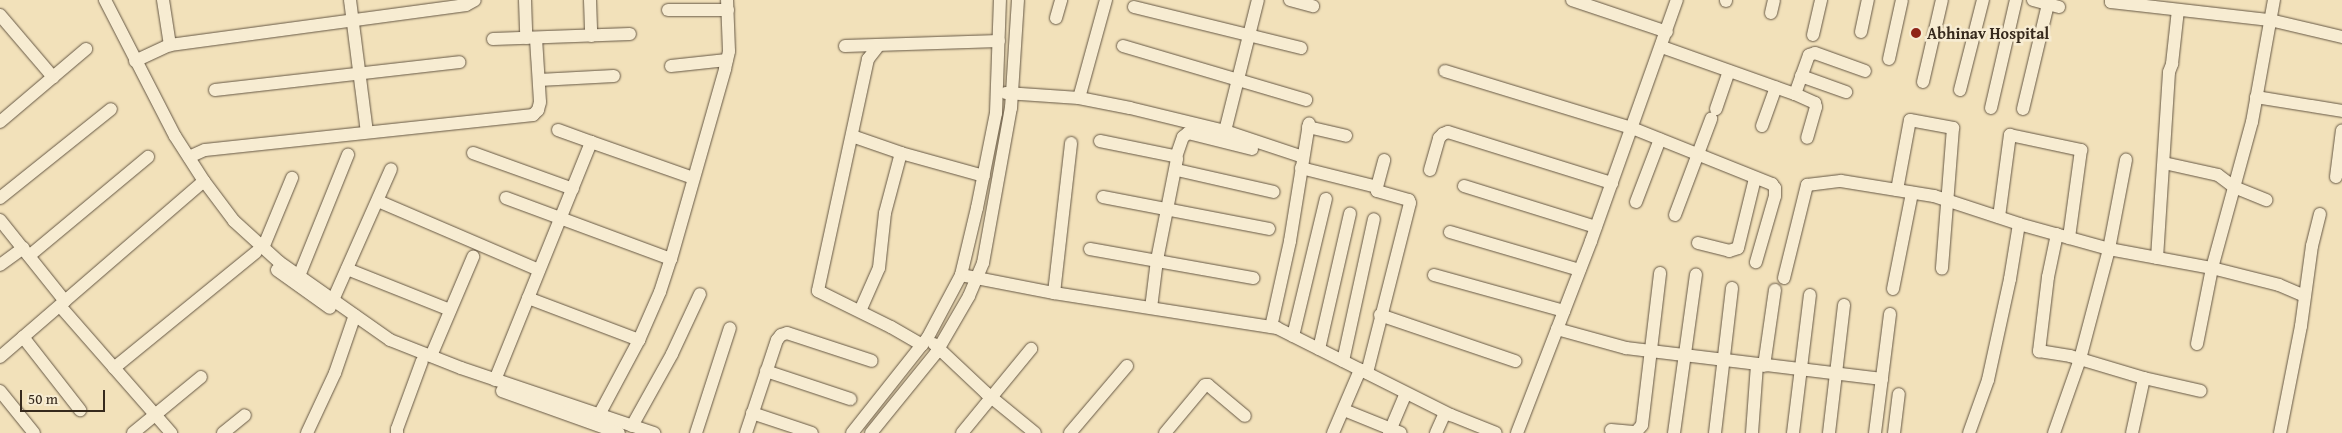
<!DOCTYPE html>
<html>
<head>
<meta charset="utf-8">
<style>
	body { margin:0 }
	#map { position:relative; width:2342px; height:433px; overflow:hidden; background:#f2e1ba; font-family:"Gentium Book Plus",serif }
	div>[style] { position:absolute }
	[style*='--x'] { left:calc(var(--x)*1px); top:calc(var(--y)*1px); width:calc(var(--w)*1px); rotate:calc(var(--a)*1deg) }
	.roads { filter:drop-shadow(0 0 1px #655744) drop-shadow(0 0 1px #655744) }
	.minor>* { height:12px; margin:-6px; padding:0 6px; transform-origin:6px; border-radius:6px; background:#f7ecd2 }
	.dots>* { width:14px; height:14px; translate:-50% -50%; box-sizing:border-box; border:2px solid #f7ecd2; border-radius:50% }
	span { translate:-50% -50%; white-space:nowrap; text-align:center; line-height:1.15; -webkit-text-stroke:5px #f7ecd2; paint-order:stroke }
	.poi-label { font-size:16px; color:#36291c; font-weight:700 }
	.left { translate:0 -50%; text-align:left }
	.scale { position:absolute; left:20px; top:390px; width:85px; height:22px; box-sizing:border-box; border:2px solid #36291c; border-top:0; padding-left:6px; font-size:15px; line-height:18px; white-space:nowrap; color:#36291c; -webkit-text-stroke:4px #f7ecd2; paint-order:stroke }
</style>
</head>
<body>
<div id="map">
	<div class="roads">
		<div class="minor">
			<div style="--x:105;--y:0;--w:153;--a:62.8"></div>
			<div style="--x:175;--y:136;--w:54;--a:57.2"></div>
			<div style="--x:204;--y:181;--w:50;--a:53.1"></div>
			<div style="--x:234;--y:221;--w:61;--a:42.3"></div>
			<div style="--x:279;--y:262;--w:136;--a:35.1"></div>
			<div style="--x:390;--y:340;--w:76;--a:21.5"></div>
			<div style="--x:461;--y:368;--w:204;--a:18.6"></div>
			<div style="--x:163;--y:0;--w:46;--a:81.2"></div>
			<div style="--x:350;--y:0;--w:133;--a:82.7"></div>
			<div style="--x:525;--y:0;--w:38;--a:88"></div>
			<div style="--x:590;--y:0;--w:36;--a:88"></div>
			<div style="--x:1290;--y:0;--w:24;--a:15"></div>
			<div style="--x:1572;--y:0;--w:100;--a:18.6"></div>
			<div style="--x:2033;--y:0;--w:27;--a:15"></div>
			<div style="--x:2111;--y:0;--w:2;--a:90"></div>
			<div style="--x:2111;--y:2;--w:160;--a:6.5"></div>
			<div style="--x:2270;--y:20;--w:74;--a:13.3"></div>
			<div style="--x:1726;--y:1;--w:1;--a:-90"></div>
			<div style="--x:1134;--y:7;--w:172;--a:13.8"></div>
			<div style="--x:668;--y:10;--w:60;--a:0"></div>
			<div style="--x:1771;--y:13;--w:13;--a:-77"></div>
			<div style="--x:0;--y:15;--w:82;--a:49.5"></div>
			<div style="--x:1056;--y:18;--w:19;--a:-74"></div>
			<div style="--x:1861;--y:32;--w:33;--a:-78"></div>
			<div style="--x:1813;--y:35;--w:36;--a:-77"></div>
			<div style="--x:493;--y:39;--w:137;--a:-2.1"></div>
			<div style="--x:879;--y:45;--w:18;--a:128"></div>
			<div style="--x:868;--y:59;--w:237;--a:102.2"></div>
			<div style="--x:818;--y:291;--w:81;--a:26.3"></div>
			<div style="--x:891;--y:327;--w:36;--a:30"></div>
			<div style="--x:845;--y:46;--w:154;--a:-1.9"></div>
			<div style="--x:1123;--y:46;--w:191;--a:16.4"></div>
			<div style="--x:1662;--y:47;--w:141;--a:19.5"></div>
			<div style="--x:1795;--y:94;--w:41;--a:-70.3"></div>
			<div style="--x:1809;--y:55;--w:6;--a:-18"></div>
			<div style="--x:1815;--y:53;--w:53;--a:19.8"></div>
			<div style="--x:1889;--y:59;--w:60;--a:-77.6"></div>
			<div style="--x:135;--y:61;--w:38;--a:-25"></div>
			<div style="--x:170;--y:45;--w:299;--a:-7.7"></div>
			<div style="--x:466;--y:5;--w:10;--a:-29"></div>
			<div style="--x:671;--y:66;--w:56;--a:-6.1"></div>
			<div style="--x:1445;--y:71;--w:195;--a:17"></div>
			<div style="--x:1632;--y:128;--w:151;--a:21.8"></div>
			<div style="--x:1772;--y:184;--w:5;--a:53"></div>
			<div style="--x:1775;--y:188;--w:8;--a:90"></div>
			<div style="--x:1775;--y:196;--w:69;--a:106.1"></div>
			<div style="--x:1801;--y:76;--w:48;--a:19.6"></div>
			<div style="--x:539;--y:80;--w:75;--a:-3.1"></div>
			<div style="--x:1923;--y:82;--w:84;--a:-77"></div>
			<div style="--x:215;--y:90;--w:246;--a:-6.5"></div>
			<div style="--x:1960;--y:90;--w:93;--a:-75.7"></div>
			<div style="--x:1006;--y:93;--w:73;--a:3.9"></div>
			<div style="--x:1079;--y:98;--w:52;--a:11.1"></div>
			<div style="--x:1130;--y:108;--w:98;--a:13.6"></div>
			<div style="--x:1225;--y:131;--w:82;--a:18.4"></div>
			<div style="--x:1795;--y:94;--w:22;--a:24"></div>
			<div style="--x:1815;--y:103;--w:4;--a:76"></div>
			<div style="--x:1816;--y:107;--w:32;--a:106"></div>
			<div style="--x:2256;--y:97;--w:87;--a:9.2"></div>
			<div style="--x:1079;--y:98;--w:102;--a:-74.6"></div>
			<div style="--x:1991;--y:108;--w:111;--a:-77"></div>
			<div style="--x:1716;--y:109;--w:40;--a:-71.1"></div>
			<div style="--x:2023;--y:109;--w:112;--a:-76.6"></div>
			<div style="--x:0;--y:122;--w:113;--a:-40.3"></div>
			<div style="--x:1762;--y:126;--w:41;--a:-70.3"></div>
			<div style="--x:1308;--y:127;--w:39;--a:13"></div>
			<div style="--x:558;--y:130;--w:35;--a:20"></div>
			<div style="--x:1225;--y:131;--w:135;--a:-75.9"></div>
			<div style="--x:852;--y:136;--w:52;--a:19.1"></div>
			<div style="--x:901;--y:153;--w:86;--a:15.5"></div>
			<div style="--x:1100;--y:141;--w:76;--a:11.5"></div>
			<div style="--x:1174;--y:156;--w:4;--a:45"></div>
			<div style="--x:1177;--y:159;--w:103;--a:101.2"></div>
			<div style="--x:1157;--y:260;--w:48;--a:97.1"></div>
			<div style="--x:473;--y:153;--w:106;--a:19.8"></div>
			<div style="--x:189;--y:157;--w:17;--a:-24"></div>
			<div style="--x:205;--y:150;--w:330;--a:-6.1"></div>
			<div style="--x:533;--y:115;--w:7;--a:-45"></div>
			<div style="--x:538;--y:110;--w:8;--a:-76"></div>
			<div style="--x:540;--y:102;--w:64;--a:-93.6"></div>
			<div style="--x:1176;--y:157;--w:21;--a:-71"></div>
			<div style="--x:1183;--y:137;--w:6;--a:-39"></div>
			<div style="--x:1188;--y:133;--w:66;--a:14"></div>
			<div style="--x:2164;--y:163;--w:55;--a:12.5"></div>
			<div style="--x:2218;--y:175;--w:20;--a:37"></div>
			<div style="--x:2234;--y:187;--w:35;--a:22"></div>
			<div style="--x:1301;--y:168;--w:78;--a:14"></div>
			<div style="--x:1377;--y:187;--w:4;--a:90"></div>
			<div style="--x:1377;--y:191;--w:33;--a:16"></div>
			<div style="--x:1409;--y:200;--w:3;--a:72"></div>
			<div style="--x:1410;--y:203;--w:175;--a:104.2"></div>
			<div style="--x:1177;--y:170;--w:99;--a:12.8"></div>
			<div style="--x:1430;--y:170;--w:33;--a:-74"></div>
			<div style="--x:1439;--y:138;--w:6;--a:-45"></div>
			<div style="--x:1443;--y:134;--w:5;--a:-22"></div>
			<div style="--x:1448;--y:132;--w:172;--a:17.3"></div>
			<div style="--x:2336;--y:177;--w:47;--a:-82.7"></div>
			<div style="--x:1464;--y:186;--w:138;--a:17.3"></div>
			<div style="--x:1377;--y:187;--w:28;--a:-75"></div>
			<div style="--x:1897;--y:190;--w:71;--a:-79.5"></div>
			<div style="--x:1910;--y:120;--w:44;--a:10.5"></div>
			<div style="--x:1953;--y:128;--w:141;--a:94.5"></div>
			<div style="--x:1103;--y:197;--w:169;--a:10.9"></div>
			<div style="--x:0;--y:198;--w:142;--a:-38.7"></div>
			<div style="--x:506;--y:198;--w:176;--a:20.3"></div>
			<div style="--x:378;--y:201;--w:175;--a:23.2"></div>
			<div style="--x:1636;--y:202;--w:67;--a:-69.1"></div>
			<div style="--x:1675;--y:215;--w:103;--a:-69.4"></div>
			<div style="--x:1999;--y:217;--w:83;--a:-82.4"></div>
			<div style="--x:2010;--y:135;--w:73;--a:11.9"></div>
			<div style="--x:2081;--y:150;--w:89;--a:97.8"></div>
			<div style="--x:0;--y:220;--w:104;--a:51.3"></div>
			<div style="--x:2019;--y:224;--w:93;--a:15.5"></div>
			<div style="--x:2109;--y:249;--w:105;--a:10.5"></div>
			<div style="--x:2212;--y:268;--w:151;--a:-74.7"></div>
			<div style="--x:2252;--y:122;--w:124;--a:-79.8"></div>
			<div style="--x:1450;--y:232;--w:135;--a:16.3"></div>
			<div style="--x:2057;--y:234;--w:44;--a:101.8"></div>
			<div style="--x:2048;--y:277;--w:75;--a:96.9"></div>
			<div style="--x:2039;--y:351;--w:31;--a:9"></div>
			<div style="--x:2070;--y:356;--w:77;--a:16.6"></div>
			<div style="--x:2144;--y:378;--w:56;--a:102.3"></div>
			<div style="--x:1698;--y:243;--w:32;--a:14"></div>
			<div style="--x:1729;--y:251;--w:9;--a:-18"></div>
			<div style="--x:1738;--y:248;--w:72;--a:-76.3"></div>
			<div style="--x:263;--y:248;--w:76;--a:-67.5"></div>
			<div style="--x:1090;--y:249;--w:166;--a:10.1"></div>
			<div style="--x:29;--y:256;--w:155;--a:-39.8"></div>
			<div style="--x:2157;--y:258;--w:186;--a:-86.3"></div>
			<div style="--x:2169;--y:72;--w:9;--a:-69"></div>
			<div style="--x:2172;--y:64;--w:54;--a:-83.7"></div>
			<div style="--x:0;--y:265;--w:29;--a:-36"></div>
			<div style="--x:347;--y:269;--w:111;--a:21.7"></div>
			<div style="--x:277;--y:270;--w:65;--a:35.6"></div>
			<div style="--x:961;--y:275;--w:95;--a:11"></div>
			<div style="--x:1054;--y:293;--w:226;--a:8.9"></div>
			<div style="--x:1277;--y:328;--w:195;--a:26.6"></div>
			<div style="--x:1451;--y:415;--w:48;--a:21.8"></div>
			<div style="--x:1434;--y:275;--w:135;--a:15.5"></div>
			<div style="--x:299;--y:276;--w:131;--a:-68"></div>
			<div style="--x:1784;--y:278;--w:96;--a:-76.1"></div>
			<div style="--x:1807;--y:185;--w:34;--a:-7"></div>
			<div style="--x:1841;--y:181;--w:94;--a:9.2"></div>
			<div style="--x:1934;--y:196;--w:89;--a:18.2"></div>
			<div style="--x:2019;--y:224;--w:56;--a:99.3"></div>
			<div style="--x:2010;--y:279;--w:103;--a:102.3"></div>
			<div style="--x:1988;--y:380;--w:56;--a:109.7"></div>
			<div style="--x:1893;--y:289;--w:98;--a:-78.8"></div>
			<div style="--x:1054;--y:293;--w:151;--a:-83.5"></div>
			<div style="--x:528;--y:298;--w:119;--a:20.7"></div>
			<div style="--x:333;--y:300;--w:143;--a:-66.1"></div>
			<div style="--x:60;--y:306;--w:169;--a:48.8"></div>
			<div style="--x:860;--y:311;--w:47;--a:-66.2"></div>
			<div style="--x:879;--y:268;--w:55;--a:-83.8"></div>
			<div style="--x:885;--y:213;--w:62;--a:-75.1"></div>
			<div style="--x:1380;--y:315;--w:143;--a:18.8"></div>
			<div style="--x:1271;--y:327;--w:88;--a:-77.5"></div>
			<div style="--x:1290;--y:241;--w:119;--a:-80.8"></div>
			<div style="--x:1557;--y:329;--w:72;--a:15.4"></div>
			<div style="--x:1626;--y:348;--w:258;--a:6.9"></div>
			<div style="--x:1293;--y:336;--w:141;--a:-76.5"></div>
			<div style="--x:23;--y:337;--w:93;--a:52"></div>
			<div style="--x:934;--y:344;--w:71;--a:43.3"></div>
			<div style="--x:986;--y:393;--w:63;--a:39.2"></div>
			<div style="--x:2197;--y:344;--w:77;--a:-78.8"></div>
			<div style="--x:2212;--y:268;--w:69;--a:14.2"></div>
			<div style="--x:2279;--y:285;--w:28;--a:23"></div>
			<div style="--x:1319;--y:349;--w:139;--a:-77.1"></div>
			<div style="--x:431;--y:356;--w:108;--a:-67"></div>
			<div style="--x:0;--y:357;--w:269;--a:-40.8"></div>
			<div style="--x:1343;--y:361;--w:145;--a:-77.7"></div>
			<div style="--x:1764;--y:366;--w:77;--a:-81.8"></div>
			<div style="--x:114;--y:368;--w:183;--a:-39.2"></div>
			<div style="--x:766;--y:371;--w:89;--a:18.4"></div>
			<div style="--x:2144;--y:378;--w:58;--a:12.8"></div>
			<div style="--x:495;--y:380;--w:257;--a:-68"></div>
			<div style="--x:591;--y:142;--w:108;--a:19.4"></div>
			<div style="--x:0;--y:391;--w:54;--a:51"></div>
			<div style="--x:502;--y:391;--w:124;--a:19.7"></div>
			<div style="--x:1344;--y:410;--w:61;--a:22"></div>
			<div style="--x:752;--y:413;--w:63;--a:18.4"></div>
			<div style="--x:599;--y:415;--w:85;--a:-61.9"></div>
			<div style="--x:639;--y:340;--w:52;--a:-66.4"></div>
			<div style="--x:660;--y:292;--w:35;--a:-72"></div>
			<div style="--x:671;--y:259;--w:198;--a:-74.1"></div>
			<div style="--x:725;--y:69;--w:18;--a:-77"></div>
			<div style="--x:729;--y:51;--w:51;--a:-92.2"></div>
			<div style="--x:632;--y:426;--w:82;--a:-60.9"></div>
			<div style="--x:672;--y:354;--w:66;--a:-65"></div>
			<div style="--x:1611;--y:430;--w:25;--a:5"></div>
			<div style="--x:1636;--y:432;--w:9;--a:-49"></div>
			<div style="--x:1642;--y:425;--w:153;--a:-83.2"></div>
			<div style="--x:133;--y:433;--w:88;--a:-39.5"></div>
			<div style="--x:223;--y:433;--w:28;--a:-39"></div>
			<div style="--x:307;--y:433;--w:66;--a:-65"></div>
			<div style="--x:335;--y:373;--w:61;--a:-71"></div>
			<div style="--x:397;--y:433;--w:4;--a:-90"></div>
			<div style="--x:397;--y:429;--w:72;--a:-69.8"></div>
			<div style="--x:696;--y:433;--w:110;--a:-72.1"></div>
			<div style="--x:746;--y:433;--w:98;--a:-71.6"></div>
			<div style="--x:777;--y:340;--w:6;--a:-51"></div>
			<div style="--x:781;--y:335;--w:6;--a:-18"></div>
			<div style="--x:787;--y:333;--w:89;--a:18.2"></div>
			<div style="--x:852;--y:433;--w:122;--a:-51.6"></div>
			<div style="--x:928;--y:337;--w:70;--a:-62"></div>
			<div style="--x:961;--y:275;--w:69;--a:-76.6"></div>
			<div style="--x:977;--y:208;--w:97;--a:-78.7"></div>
			<div style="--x:996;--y:113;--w:113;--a:-88"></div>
			<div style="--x:871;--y:433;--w:103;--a:-50.9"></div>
			<div style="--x:936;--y:353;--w:66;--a:-59.9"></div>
			<div style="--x:969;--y:296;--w:36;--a:-67"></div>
			<div style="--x:983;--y:263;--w:158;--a:-79.8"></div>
			<div style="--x:1011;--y:108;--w:108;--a:-86.3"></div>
			<div style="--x:962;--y:433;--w:109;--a:-50.6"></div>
			<div style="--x:1070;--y:433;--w:88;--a:-49.6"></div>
			<div style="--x:1165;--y:433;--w:62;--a:-50.2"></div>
			<div style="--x:1205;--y:385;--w:3;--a:0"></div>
			<div style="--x:1208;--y:385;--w:48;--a:40"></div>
			<div style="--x:1333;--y:433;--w:69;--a:-66.8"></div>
			<div style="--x:1389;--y:433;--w:43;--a:-67"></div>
			<div style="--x:1436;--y:433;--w:22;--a:-66"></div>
			<div style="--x:1517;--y:433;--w:206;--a:-68.9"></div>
			<div style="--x:1591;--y:241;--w:256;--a:-70.4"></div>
			<div style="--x:1674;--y:433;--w:160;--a:-82.1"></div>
			<div style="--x:1715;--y:433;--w:146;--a:-83.3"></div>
			<div style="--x:1752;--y:433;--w:68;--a:-85.8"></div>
			<div style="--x:1793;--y:433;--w:139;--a:-83"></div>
			<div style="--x:1829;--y:433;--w:129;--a:-83.3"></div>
			<div style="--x:1875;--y:433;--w:120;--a:-82.8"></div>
			<div style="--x:1894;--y:433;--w:39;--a:-83"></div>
			<div style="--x:2054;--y:433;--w:78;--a:-70.6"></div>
			<div style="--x:2080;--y:359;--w:114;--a:-75.2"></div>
			<div style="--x:2109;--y:249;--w:91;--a:-79.2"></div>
			<div style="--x:2280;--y:433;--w:109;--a:-78.9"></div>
			<div style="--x:2301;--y:326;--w:81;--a:-82.2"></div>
			<div style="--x:2312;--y:246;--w:33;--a:-76"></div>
		</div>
	</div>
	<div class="dots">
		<div style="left:1916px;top:33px;background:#8f2418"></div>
	</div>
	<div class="poi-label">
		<span class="left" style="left:1927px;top:33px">Abhinav Hospital</span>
	</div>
	<div class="scale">50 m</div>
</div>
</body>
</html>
